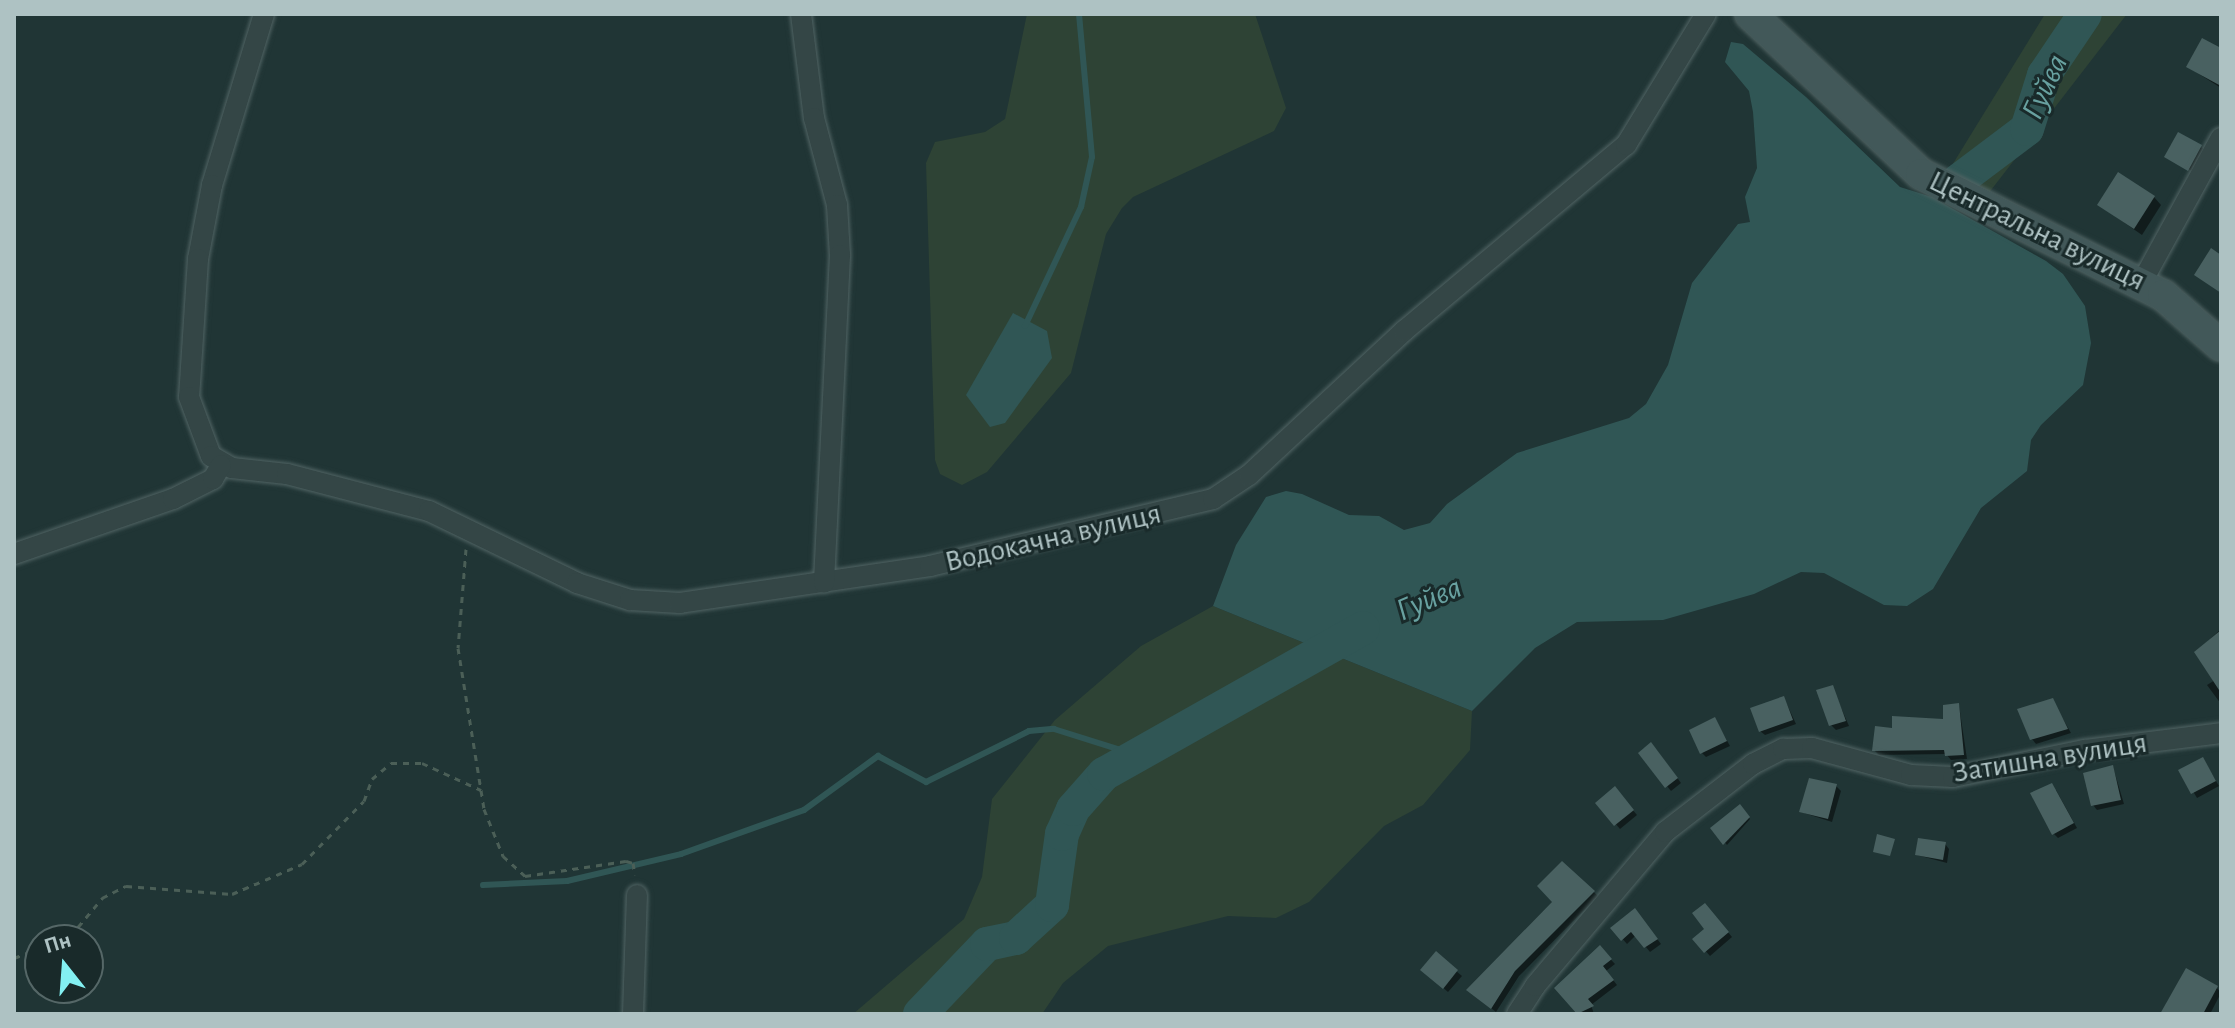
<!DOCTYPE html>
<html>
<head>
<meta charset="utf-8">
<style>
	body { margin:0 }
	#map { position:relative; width:2235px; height:1028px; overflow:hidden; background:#203535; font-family:"Alegreya Sans",sans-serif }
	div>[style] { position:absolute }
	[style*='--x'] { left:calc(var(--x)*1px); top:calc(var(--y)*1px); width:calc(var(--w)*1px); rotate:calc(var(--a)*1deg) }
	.green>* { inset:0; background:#2e4335 }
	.water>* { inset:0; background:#305655 }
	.shadow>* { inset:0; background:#0007 }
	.stream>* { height:6px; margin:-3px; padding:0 3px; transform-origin:3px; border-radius:3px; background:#305655 }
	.river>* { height:34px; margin:-17px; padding:0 17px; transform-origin:17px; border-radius:17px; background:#305655 }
	.building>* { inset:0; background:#496161 }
	.path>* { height:3px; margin-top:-1.5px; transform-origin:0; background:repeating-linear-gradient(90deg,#4b5f57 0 6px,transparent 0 12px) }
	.roads { filter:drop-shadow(0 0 2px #516464) drop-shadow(0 0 2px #516464) }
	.street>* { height:20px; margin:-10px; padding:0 10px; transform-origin:10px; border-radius:10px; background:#344646 }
	.secondary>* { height:30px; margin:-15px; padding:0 15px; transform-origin:15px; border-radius:15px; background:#425859 }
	span { translate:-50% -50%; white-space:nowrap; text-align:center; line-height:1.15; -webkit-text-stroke:6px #192a2a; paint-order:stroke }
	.street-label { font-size:30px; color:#aec2c3 }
	.water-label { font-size:32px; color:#68a1a0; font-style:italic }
	.frame { position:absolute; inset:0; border:16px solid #aec2c3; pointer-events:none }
	.north { position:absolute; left:24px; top:924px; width:80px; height:80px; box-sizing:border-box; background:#192a2a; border:2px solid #556767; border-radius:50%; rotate:343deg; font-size:22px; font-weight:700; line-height:32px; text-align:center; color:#aec2c3 }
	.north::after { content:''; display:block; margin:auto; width:28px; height:36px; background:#83f0f2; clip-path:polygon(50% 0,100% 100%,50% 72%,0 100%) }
</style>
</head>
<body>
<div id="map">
	<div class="green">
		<div style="clip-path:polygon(1027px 14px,1255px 14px,1286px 108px,1274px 131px,1133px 197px,1122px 208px,1106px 234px,1071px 373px,987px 472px,962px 485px,940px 474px,935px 460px,926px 163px,935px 142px,985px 132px,1005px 119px)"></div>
		<div style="clip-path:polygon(2045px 14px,2127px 14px,1988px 194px,1946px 175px)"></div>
		<div style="clip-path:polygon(1213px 606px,1472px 711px,1470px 750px,1423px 805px,1384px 826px,1309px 902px,1276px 918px,1228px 916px,1108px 946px,1063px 983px,1042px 1014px,853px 1014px,964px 919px,982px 877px,992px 799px,1055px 720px,1141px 646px)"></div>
	</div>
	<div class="water">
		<div style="clip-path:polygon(1731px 42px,1743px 44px,1806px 97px,1900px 187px,1932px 197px,2046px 261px,2063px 274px,2085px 306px,2091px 343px,2083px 385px,2041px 425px,2031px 440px,2027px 471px,1981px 508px,1933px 589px,1907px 606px,1884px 605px,1824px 573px,1801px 572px,1754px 594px,1663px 620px,1577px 622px,1535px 648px,1472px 711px,1213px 606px,1236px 545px,1266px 497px,1286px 491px,1302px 494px,1349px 515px,1379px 516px,1404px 530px,1430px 523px,1447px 504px,1517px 453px,1629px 418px,1646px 404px,1668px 365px,1692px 283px,1738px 224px,1750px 222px,1745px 197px,1757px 168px,1753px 112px,1749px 91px,1725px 62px)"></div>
		<div style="clip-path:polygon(1013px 313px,1047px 331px,1052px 358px,1005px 423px,990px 427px,966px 395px)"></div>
	</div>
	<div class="shadow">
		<div style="clip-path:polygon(2221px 50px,2221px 88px,2188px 67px)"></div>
		<div style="clip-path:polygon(2201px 147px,2206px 151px,2194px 172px,2169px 158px)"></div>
		<div style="clip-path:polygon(2154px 197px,2161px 205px,2142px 235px,2099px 205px)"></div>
		<div style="clip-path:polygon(2221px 629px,2221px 704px,2207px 685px,2215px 680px,2196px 652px)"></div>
		<div style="clip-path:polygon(1832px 687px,1849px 726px,1836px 730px,1831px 725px)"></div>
		<div style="clip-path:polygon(1784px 698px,1796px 724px,1765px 735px,1760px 731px)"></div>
		<div style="clip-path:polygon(2052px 700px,2071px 733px,2036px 744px,2032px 739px)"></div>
		<div style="clip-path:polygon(1959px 705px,1967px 759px,1951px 760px,1946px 754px,1879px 755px,1874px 750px,1894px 730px,1945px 721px)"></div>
		<div style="clip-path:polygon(1715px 719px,1730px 746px,1706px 757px,1702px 753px)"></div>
		<div style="clip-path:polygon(1656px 749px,1681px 783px,1671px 791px,1667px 786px)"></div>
		<div style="clip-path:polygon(2203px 759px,2219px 786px,2197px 798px,2181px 771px)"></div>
		<div style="clip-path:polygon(2113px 767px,2124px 804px,2097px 810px,2093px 805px)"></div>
		<div style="clip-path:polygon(1836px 786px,1841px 791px,1832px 822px,1801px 812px)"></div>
		<div style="clip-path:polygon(2056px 790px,2077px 828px,2058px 838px,2053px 833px)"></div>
		<div style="clip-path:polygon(1619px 794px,1637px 815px,1620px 829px,1598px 803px)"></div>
		<div style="clip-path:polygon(1740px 807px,1750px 819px,1727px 845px,1713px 828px)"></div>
		<div style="clip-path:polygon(1945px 844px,1949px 849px,1947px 863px,1917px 855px)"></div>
		<div style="clip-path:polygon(1562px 864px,1598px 896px,1519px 976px,1496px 1012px,1473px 994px,1555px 902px)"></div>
		<div style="clip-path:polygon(1710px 910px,1732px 937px,1710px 956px,1695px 939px,1707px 929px)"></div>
		<div style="clip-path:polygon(1639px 915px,1661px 944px,1650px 952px,1636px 935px,1627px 944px,1613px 928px)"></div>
		<div style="clip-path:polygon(1600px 948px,1615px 964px,1606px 971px,1617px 985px,1591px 1005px,1594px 1014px,1579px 1014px,1557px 988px)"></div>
		<div style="clip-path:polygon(1436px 954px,1462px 976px,1448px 992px,1427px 974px)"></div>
		<div style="clip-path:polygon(2217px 988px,2221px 993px,2210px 1014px,2163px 1014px)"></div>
	</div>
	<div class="stream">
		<div style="--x:1025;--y:326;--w:132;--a:-64.8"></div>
		<div style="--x:1081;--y:207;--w:51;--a:-77.6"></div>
		<div style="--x:1092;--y:157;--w:144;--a:-95.2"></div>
		<div style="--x:483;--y:885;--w:84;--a:-2.7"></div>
		<div style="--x:567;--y:881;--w:117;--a:-13.3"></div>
		<div style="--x:681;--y:854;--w:131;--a:-19.7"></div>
		<div style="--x:804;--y:810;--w:92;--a:-36.1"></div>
		<div style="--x:878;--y:756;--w:55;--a:28.4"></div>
		<div style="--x:926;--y:782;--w:115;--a:-26.3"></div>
		<div style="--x:1029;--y:731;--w:25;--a:-5"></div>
		<div style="--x:1054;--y:729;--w:87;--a:17.4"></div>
	</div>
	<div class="river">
		<div style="--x:1958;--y:181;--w:86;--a:-37"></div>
		<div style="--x:2027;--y:129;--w:57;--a:-72.5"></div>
		<div style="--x:2044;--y:75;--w:73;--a:-56.1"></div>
		<div style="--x:920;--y:1014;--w:97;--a:-46.3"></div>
		<div style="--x:987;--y:944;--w:30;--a:-12"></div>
		<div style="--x:1016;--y:938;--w:49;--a:-42.5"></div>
		<div style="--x:1052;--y:905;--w:72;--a:-82"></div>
		<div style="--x:1062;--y:834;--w:27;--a:-66"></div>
		<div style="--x:1073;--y:809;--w:47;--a:-48.5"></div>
		<div style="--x:1104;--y:774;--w:297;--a:-29.4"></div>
	</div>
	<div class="building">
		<div style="clip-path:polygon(2202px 38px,2221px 48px,2221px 86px,2186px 67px)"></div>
		<div style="clip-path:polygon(2178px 132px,2202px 145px,2188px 171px,2164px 157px)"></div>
		<div style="clip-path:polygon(2118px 172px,2155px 196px,2134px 229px,2097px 205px)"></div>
		<div style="clip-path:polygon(2211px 248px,2221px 255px,2221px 293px,2194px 275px)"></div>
		<div style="clip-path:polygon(2221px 630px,2221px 693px,2194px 652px)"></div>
		<div style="clip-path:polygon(1833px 685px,1846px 721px,1829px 726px,1816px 690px)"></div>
		<div style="clip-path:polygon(1784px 696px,1793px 720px,1759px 732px,1750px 708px)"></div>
		<div style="clip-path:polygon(2053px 698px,2068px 729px,2030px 740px,2017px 709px)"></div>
		<div style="clip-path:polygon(1959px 703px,1964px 755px,1945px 756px,1944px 750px,1872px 751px,1875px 726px,1892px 728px,1892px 716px,1943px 719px,1943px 705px)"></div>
		<div style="clip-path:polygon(1715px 717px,1727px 741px,1700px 754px,1689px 730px)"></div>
		<div style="clip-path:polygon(1651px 742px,1678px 778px,1665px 788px,1638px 753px)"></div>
		<div style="clip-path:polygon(2203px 757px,2216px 781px,2191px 794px,2178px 770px)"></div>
		<div style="clip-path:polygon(2113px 765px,2121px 800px,2091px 806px,2083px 773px)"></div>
		<div style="clip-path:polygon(1809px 778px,1837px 784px,1828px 819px,1799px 812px)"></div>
		<div style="clip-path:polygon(2052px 783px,2074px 823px,2052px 835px,2030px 793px)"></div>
		<div style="clip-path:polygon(1615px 786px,1634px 810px,1614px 826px,1595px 803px)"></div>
		<div style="clip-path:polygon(1740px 804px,1750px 817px,1723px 845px,1710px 828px)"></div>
		<div style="clip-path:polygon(1877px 834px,1895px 839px,1890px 856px,1873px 852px)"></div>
		<div style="clip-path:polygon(1918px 838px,1946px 842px,1943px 860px,1915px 855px)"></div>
		<div style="clip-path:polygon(1562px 861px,1595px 891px,1515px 971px,1491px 1009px,1466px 990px,1552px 902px,1537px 886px)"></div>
		<div style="clip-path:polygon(1705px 903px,1729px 932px,1704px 953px,1692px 939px,1704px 929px,1692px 913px)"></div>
		<div style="clip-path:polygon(1635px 908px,1658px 939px,1644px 948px,1631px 932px,1621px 941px,1610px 928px)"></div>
		<div style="clip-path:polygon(1600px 945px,1612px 959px,1603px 966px,1614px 980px,1588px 999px,1594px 1006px,1577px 1014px,1554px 988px)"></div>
		<div style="clip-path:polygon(1436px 951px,1458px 970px,1443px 989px,1420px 970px)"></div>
		<div style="clip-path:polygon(2186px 968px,2218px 986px,2203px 1014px,2160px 1014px)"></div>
	</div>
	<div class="path">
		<div style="--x:466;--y:549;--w:99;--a:94.6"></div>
		<div style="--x:458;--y:648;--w:163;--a:80.8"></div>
		<div style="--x:484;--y:809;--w:51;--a:68"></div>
		<div style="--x:503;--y:856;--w:30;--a:42"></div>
		<div style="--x:525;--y:876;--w:102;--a:-8.4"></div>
		<div style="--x:626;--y:861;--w:7;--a:16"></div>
		<div style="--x:633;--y:863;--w:12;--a:81"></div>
		<div style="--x:57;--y:940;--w:25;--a:-32"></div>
		<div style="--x:78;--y:927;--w:38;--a:-50"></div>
		<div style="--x:102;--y:898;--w:27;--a:-27"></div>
		<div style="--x:126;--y:886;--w:106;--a:4.3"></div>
		<div style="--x:232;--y:894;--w:76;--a:-23.2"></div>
		<div style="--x:302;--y:864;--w:88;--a:-45.5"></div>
		<div style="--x:364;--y:801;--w:23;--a:-70"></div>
		<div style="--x:372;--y:779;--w:25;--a:-40"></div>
		<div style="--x:391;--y:763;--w:31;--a:0"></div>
		<div style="--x:422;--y:763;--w:65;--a:24.6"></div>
		<div style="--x:14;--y:958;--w:28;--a:-21"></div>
	</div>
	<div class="roads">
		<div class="street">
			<div style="--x:264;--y:14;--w:179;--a:106.9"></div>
			<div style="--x:212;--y:185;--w:75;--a:100.7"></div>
			<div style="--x:198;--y:259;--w:138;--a:93.7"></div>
			<div style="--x:189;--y:397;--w:63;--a:69.6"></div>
			<div style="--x:211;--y:456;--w:24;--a:30"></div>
			<div style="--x:232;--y:468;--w:55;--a:6.2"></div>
			<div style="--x:287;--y:474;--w:147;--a:14.6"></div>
			<div style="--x:429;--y:511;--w:165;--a:25.9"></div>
			<div style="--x:577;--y:583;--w:56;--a:17.8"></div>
			<div style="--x:630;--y:600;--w:50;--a:3.4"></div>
			<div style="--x:680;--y:603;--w:253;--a:-8.4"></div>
			<div style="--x:930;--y:566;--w:291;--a:-13.3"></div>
			<div style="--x:1213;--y:499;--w:43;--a:-33.7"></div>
			<div style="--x:1249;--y:475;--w:212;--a:-42.9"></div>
			<div style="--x:1404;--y:331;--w:290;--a:-40"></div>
			<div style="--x:1626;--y:145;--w:153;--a:-58.6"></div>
			<div style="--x:801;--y:14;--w:105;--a:82.9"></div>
			<div style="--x:814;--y:118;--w:90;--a:75.2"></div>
			<div style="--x:837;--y:205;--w:50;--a:86.6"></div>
			<div style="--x:840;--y:255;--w:328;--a:92.8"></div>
			<div style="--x:2142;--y:282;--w:164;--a:-61.3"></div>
			<div style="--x:14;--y:554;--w:168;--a:-19.1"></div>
			<div style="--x:173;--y:499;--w:45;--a:-26.6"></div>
			<div style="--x:213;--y:479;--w:16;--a:-60"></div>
			<div style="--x:633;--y:1014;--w:119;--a:-88.1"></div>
			<div style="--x:1517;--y:1014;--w:33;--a:-57"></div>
			<div style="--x:1535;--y:986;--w:202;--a:-49.8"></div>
			<div style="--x:1665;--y:832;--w:111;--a:-37.7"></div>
			<div style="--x:1753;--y:764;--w:34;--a:-27"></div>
			<div style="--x:1783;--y:749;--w:29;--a:-2"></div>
			<div style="--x:1812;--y:748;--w:103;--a:15.3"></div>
			<div style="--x:1911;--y:775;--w:42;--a:2.7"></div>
			<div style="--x:1953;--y:777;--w:135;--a:-11.6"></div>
			<div style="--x:2085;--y:750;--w:137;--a:-7.1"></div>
		</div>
		<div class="secondary">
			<div style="--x:1750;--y:14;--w:234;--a:43.1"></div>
			<div style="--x:1921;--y:174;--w:271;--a:26.6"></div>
			<div style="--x:2163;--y:295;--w:77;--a:41.3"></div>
		</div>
	</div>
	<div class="street-label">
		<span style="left:2037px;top:231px;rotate:26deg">Центральна вулиця</span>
		<span style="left:1053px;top:538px;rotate:-13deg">Водокачна вулиця</span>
		<span style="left:2050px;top:758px;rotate:-9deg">Затишна вулиця</span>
	</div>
	<div class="water-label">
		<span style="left:2045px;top:87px;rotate:-65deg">Гуйва</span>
		<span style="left:1429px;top:599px;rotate:-23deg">Гуйва</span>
	</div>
	<div class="frame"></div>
	<div class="north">Пн</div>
</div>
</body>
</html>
